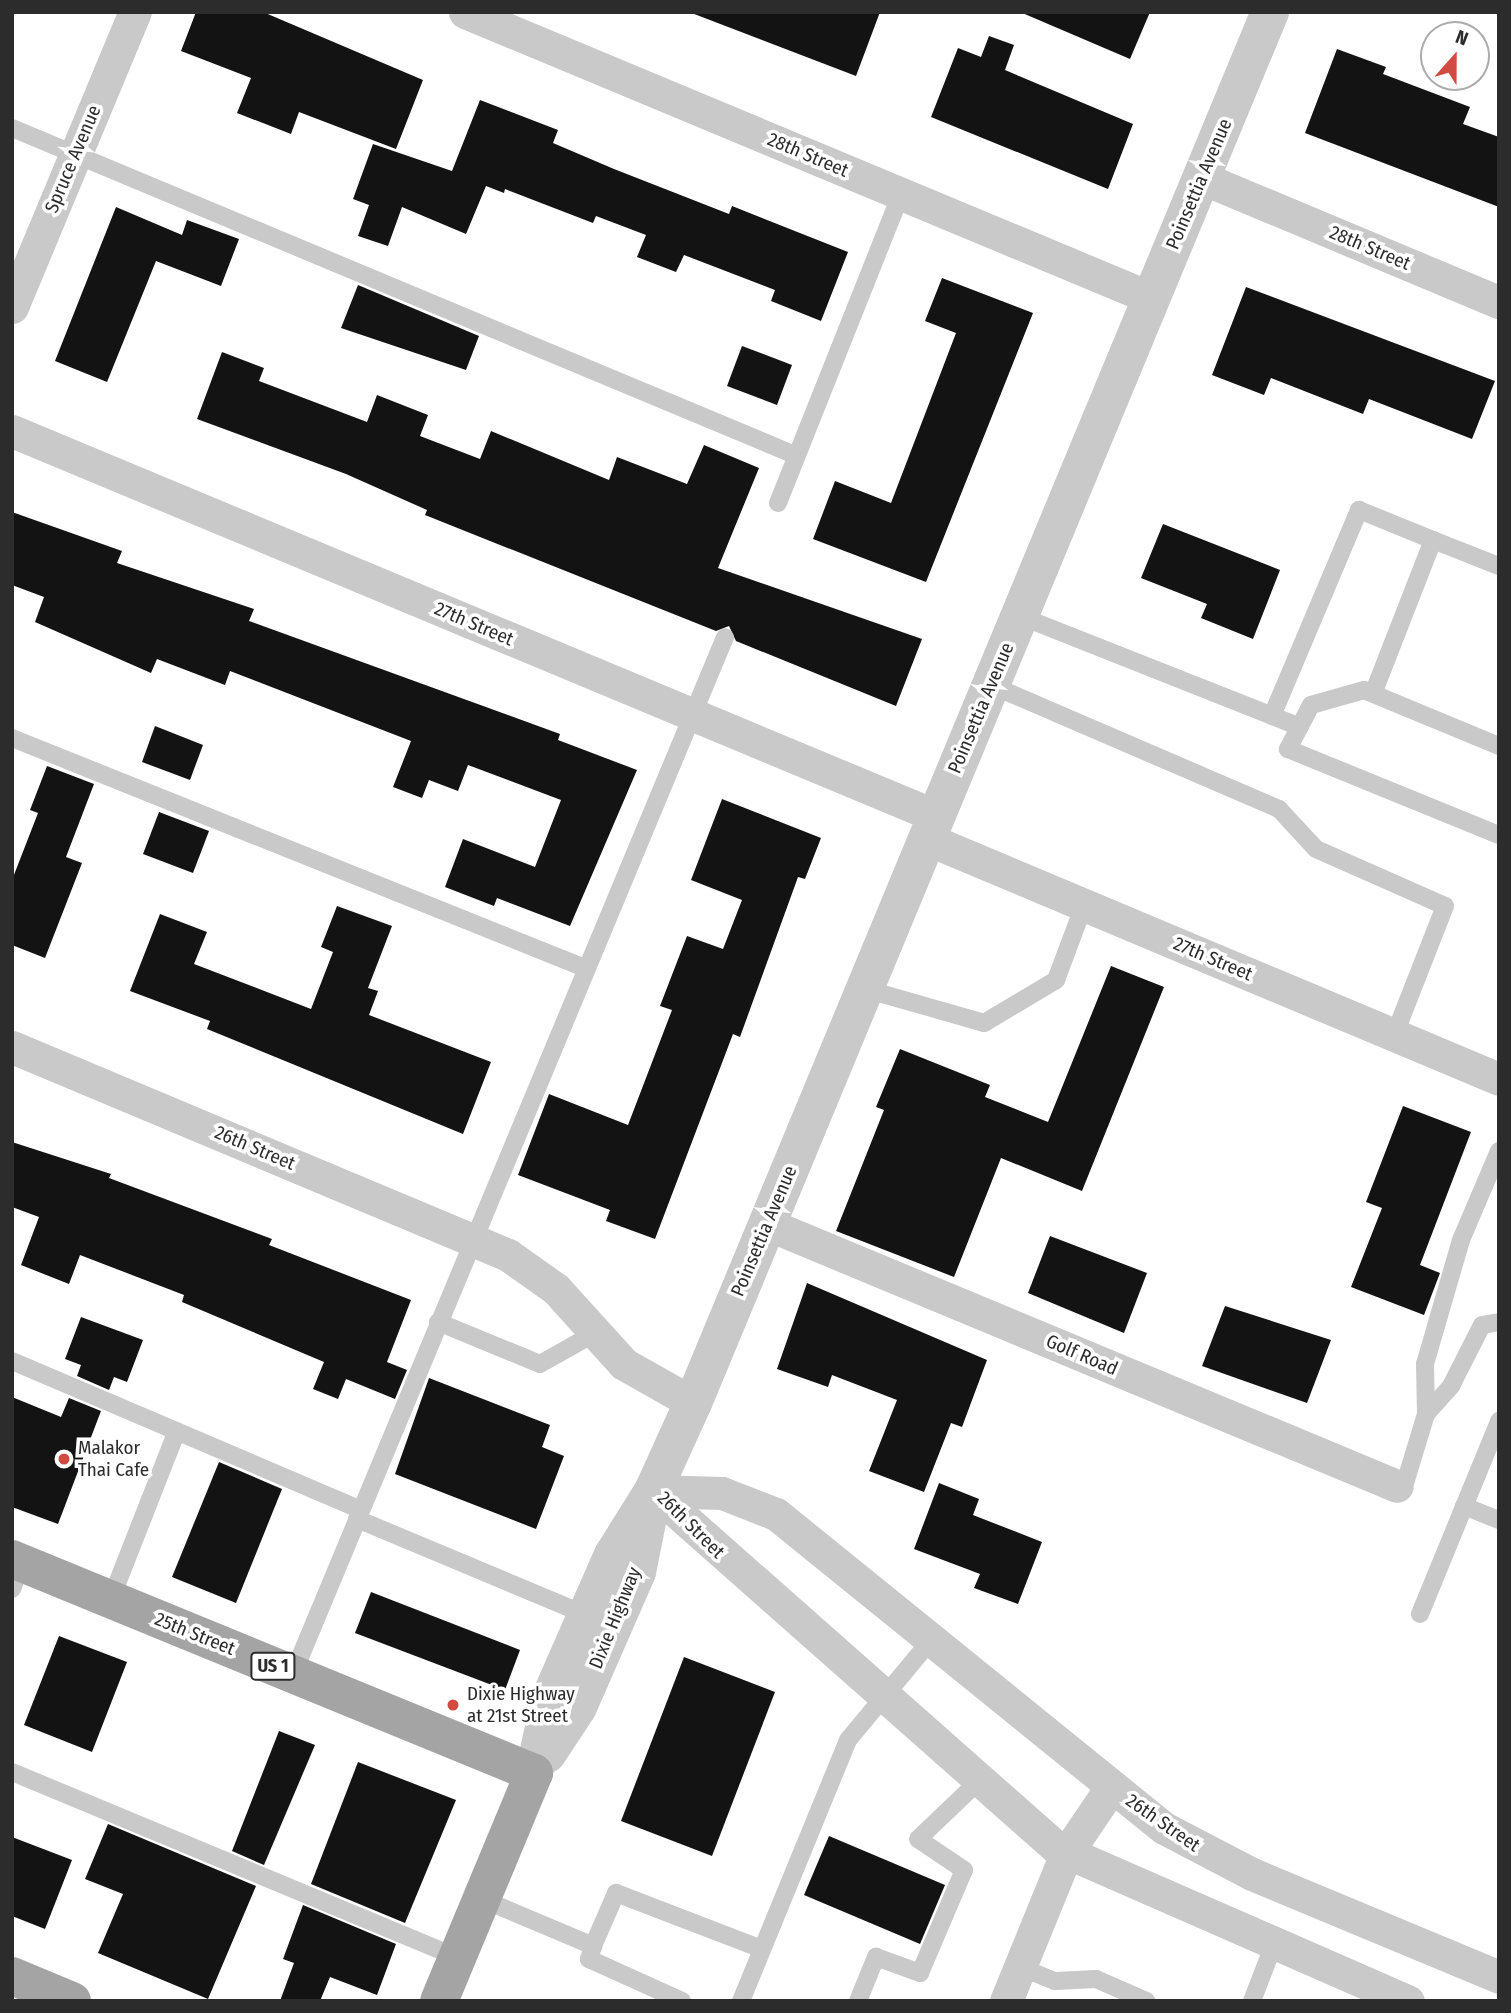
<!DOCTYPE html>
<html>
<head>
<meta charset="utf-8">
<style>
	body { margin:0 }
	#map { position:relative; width:1511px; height:2013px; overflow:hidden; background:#fff; font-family:"Fira Sans Condensed",sans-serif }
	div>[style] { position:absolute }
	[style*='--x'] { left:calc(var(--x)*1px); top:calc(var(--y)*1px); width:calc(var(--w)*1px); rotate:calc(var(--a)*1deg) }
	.building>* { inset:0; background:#131313 }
	.service>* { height:18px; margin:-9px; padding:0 9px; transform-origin:9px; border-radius:9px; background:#c9c9c9 }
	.minor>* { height:33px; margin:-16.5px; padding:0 16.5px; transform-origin:16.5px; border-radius:16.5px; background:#c9c9c9 }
	.tertiary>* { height:38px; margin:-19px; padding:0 19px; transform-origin:19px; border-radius:19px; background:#c9c9c9 }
	.primary>* { height:38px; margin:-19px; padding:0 19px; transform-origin:19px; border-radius:19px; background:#a4a4a4 }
	.dots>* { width:19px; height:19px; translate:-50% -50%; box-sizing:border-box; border:4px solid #fff; border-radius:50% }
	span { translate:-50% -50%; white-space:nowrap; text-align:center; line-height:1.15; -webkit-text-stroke:7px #fff; paint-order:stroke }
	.shield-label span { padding:2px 5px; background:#fff; border:2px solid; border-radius:5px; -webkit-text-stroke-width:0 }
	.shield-label { font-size:18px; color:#2c2c2c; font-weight:700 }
	.street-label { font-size:19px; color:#2c2c2c }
	.poi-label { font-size:19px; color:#2c2c2c }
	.left { translate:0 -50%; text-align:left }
	.frame { position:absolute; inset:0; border:14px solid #2c2c2c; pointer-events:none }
	.north { position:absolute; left:1420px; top:21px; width:70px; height:70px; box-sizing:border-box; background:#fff; border:2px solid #ababab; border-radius:50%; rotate:21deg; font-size:19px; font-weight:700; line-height:28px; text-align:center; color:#2c2c2c }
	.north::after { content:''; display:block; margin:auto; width:24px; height:32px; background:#d14b40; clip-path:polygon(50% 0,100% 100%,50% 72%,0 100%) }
</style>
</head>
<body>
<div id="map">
	<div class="building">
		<div style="clip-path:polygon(196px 12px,263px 12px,423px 80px,396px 149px,299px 112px,291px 134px,237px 113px,251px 78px,181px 51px)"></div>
		<div style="clip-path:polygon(689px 12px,880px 12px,856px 76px)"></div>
		<div style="clip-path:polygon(1020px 12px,1150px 12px,1130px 59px)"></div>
		<div style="clip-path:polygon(989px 36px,1014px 45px,1005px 70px,1133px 124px,1108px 189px,931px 117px,958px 48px,981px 57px)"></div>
		<div style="clip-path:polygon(1337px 49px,1386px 67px,1383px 74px,1470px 107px,1463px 124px,1499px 137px,1499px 207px,1305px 133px)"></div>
		<div style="clip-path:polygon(480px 100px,558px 130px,553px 143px,614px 169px,729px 214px,732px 206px,848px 252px,821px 321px,771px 301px,775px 290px,684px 255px,676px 272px,637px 257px,646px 235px,596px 216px,593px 223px,505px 189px,504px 193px,486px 186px,466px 234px,402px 207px,388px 246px,358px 236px,369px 205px,353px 199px,373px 144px,452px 171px)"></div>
		<div style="clip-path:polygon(116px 207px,182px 235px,187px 220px,239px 239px,221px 286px,156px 261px,107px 382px,55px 361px)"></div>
		<div style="clip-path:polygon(942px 278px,1033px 313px,926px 582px,813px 539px,835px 481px,891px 503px,956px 333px,925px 321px)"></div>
		<div style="clip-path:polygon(358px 285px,479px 336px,466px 370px,341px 328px)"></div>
		<div style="clip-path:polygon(1246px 287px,1495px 381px,1472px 439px,1369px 399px,1363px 414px,1271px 378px,1264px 395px,1212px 375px)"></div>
		<div style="clip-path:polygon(742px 346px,792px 365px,777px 405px,727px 386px)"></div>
		<div style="clip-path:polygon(222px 352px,264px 368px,259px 381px,367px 422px,377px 395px,428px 415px,420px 436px,480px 459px,491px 431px,609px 480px,617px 457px,687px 484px,704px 445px,759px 468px,718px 568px,922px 639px,896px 706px,736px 641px,729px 626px,716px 631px,425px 515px,427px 510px,346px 474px,197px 419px)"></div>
		<div style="clip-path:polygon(12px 512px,122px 551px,117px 563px,254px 609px,249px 621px,560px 734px,558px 740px,637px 770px,570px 926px,497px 898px,494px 906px,445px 887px,463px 839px,535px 867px,561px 800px,468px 765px,458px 791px,429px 780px,422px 798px,393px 787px,411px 741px,230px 671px,225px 685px,157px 659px,151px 673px,35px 622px,44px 597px,12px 585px)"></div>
		<div style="clip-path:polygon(1163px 524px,1280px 570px,1253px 639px,1201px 618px,1207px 604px,1141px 578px)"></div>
		<div style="clip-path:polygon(155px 726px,203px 745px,190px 780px,142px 762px)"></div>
		<div style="clip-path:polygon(47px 766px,94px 784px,66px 857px,82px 863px,45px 958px,12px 945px,12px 880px,38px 813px,30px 810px)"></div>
		<div style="clip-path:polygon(722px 799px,821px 838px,805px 879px,798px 877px,740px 1037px,733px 1034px,655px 1239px,606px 1221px,610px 1210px,518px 1175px,549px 1094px,628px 1125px,672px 1010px,660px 1006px,687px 936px,723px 949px,742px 900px,691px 880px)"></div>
		<div style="clip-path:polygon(159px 812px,209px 831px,193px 873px,143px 854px)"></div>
		<div style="clip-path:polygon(337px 906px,392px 926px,368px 988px,378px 991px,369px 1015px,491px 1062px,463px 1134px,207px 1029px,210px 1021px,130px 991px,160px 914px,207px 932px,194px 964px,311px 1009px,333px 952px,321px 947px)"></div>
		<div style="clip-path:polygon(1111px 966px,1164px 987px,1082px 1191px,1001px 1158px,954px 1277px,836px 1231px,884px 1110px,876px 1107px,900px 1049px,990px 1085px,985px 1097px,1048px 1122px)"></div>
		<div style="clip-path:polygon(1403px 1106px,1471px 1132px,1420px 1265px,1440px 1273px,1424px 1315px,1351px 1287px,1382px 1208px,1366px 1202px)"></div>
		<div style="clip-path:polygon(12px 1142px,111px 1174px,109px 1178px,272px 1239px,269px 1245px,411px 1300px,387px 1362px,407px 1370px,395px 1399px,346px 1379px,338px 1399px,313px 1389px,324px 1362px,182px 1302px,184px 1295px,80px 1255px,69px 1284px,21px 1265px,39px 1217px,12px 1207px)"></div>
		<div style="clip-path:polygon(1050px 1236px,1147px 1273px,1124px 1333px,1028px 1293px)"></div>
		<div style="clip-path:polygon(807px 1283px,987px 1360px,962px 1427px,951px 1423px,924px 1492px,869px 1471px,897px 1400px,832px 1375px,828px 1387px,777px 1369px)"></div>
		<div style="clip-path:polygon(1225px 1306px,1331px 1340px,1307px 1403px,1202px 1366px)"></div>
		<div style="clip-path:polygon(81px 1317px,143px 1340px,127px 1382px,114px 1377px,109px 1390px,77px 1376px,81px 1365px,65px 1359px)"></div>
		<div style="clip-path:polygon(429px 1378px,550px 1425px,542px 1447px,564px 1456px,536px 1529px,395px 1474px)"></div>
		<div style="clip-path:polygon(12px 1397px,61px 1417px,69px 1398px,101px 1411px,58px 1524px,12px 1507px)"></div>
		<div style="clip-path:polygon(219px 1462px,282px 1489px,236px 1603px,172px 1577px)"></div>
		<div style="clip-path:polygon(939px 1483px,979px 1499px,973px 1515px,1042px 1542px,1018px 1604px,974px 1588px,980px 1574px,914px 1549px)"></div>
		<div style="clip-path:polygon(371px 1592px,520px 1650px,505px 1690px,355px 1633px)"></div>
		<div style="clip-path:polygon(59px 1636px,127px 1662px,92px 1752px,24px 1725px)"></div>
		<div style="clip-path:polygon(684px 1657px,775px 1692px,712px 1856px,621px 1821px)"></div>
		<div style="clip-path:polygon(279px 1731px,315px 1745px,264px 1865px,232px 1851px)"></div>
		<div style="clip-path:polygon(358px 1762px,456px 1800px,405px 1923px,311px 1884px)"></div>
		<div style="clip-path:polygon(108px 1824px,256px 1886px,208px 1999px,98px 1953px,123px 1894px,85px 1879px)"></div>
		<div style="clip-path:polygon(829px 1836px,945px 1885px,920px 1944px,804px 1895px)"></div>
		<div style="clip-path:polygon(12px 1837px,72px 1860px,45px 1929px,12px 1916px)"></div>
		<div style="clip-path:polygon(303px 1905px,396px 1944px,377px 1995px,330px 1977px,320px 2001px,280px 2001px,294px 1963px,283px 1959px)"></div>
	</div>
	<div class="service">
		<div style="--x:12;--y:128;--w:849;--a:22.67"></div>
		<div style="--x:778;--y:503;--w:333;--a:-68.3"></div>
		<div style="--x:1433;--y:540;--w:71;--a:21.5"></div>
		<div style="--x:1020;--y:616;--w:301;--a:21.6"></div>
		<div style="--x:991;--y:685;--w:314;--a:23.3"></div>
		<div style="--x:1279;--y:809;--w:54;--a:47.2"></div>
		<div style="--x:1316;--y:849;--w:141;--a:23.8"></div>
		<div style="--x:1445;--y:906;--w:140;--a:111.4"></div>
		<div style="--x:1272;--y:716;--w:224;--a:-67.1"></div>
		<div style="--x:1359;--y:510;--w:80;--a:22.1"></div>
		<div style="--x:1433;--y:540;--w:165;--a:111.3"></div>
		<div style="--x:12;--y:738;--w:617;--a:21.87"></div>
		<div style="--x:1499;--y:746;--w:146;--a:-157.5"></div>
		<div style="--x:1364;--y:690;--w:55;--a:164.2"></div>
		<div style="--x:1311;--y:705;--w:50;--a:117.6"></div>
		<div style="--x:1288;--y:749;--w:228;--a:22.2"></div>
		<div style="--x:865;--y:989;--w:124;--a:15.9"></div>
		<div style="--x:984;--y:1023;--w:84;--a:-30.8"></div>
		<div style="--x:1056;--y:980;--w:80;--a:-69.5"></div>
		<div style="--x:438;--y:1322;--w:110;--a:22.4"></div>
		<div style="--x:540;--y:1364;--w:63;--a:-29.4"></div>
		<div style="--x:12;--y:1361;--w:379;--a:23.1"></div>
		<div style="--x:1426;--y:1414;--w:38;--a:-48"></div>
		<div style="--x:1451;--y:1386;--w:68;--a:-63.1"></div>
		<div style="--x:1482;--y:1325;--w:17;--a:-10"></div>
		<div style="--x:1397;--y:1486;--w:11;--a:-34"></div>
		<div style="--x:1406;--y:1480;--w:69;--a:-73.1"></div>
		<div style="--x:1426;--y:1414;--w:50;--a:-91.1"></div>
		<div style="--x:1425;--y:1364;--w:129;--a:-73.8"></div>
		<div style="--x:1461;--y:1240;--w:97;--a:-66.9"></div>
		<div style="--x:1464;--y:1506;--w:38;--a:22"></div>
		<div style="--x:357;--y:1519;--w:248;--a:22.7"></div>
		<div style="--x:12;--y:1589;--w:28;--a:-69"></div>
		<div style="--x:111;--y:1599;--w:180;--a:-68.6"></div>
		<div style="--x:1420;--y:1614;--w:209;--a:-67.7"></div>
		<div style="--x:293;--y:1674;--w:1123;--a:-67.38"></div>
		<div style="--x:12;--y:1772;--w:482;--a:22.6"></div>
		<div style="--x:482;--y:1899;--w:121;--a:22.9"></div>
		<div style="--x:593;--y:1946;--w:58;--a:-66.5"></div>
		<div style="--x:616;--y:1893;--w:156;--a:21"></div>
		<div style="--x:593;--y:1946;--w:14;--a:107"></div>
		<div style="--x:589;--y:1959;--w:102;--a:24.3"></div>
		<div style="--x:1020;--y:1967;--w:38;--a:22"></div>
		<div style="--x:1055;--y:1981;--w:41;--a:-2.8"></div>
		<div style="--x:1096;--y:1979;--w:55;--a:23.7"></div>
		<div style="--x:741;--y:2001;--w:282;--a:-67.7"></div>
		<div style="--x:848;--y:1740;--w:130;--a:-50.3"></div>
		<div style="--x:858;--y:2001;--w:48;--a:-67.8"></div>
		<div style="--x:876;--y:1957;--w:47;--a:20"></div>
		<div style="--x:920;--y:1973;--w:112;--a:-66.9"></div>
		<div style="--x:964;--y:1870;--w:55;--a:-146"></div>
		<div style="--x:918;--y:1839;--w:84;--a:-43.6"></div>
		<div style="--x:1252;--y:2001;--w:61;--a:-68.9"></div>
	</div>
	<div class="minor">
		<div style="--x:465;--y:12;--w:743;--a:22.63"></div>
		<div style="--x:1202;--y:178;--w:322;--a:22.7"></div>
		<div style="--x:12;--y:307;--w:320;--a:-67.4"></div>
		<div style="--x:12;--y:431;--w:1001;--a:22.62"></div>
		<div style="--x:927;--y:839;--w:620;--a:22.76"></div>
		<div style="--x:12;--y:1047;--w:538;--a:22.75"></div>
		<div style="--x:508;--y:1255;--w:59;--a:35.3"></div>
		<div style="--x:556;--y:1289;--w:101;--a:47.8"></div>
		<div style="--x:624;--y:1364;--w:79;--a:29.5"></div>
		<div style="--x:767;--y:1224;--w:682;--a:22.58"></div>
		<div style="--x:653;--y:1491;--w:69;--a:1.7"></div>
		<div style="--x:722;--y:1493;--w:58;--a:21.3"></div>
		<div style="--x:776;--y:1514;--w:499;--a:39"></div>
		<div style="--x:1164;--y:1828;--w:99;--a:27.6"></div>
		<div style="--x:1252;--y:1874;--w:268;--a:22.6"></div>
		<div style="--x:653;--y:1491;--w:539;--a:41.47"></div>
		<div style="--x:1057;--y:1848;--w:383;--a:23.6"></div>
		<div style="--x:1006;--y:2001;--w:159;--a:-67.8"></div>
		<div style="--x:1066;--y:1854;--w:82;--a:-55.9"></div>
	</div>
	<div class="tertiary">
		<div style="--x:547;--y:1754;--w:56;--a:-56.6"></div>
		<div style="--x:578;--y:1707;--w:147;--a:-66.4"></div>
		<div style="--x:637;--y:1572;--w:61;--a:-78.7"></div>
		<div style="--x:534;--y:1773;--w:79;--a:-77.6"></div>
		<div style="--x:551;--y:1696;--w:154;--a:-66.3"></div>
		<div style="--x:613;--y:1555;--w:75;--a:-58"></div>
		<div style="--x:653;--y:1491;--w:97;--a:-65.6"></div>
		<div style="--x:693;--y:1403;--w:1506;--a:-67.47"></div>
	</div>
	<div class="primary">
		<div style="--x:12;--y:1559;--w:564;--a:22.29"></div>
		<div style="--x:534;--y:1773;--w:247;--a:112.6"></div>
		<div style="--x:12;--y:1976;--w:65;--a:22.6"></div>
	</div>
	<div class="dots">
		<div style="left:64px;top:1459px;background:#d14b40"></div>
		<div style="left:453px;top:1705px;background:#d14b40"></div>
	</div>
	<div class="shield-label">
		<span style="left:273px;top:1666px">US 1</span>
	</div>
	<div class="street-label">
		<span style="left:808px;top:155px;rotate:23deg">28th Street</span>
		<span style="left:73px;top:159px;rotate:-67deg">Spruce Avenue</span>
		<span style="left:1199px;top:184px;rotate:-67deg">Poinsettia Avenue</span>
		<span style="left:1370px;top:248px;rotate:23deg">28th Street</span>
		<span style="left:474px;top:624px;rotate:23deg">27th Street</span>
		<span style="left:981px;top:708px;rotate:-67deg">Poinsettia Avenue</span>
		<span style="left:1213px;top:959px;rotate:23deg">27th Street</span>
		<span style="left:255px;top:1148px;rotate:23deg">26th Street</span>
		<span style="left:764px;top:1231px;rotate:-67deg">Poinsettia Avenue</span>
		<span style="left:1082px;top:1355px;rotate:23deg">Golf Road</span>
		<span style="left:691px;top:1525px;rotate:45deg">26th Street</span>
		<span style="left:615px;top:1618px;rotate:-68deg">Dixie Highway</span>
		<span style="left:195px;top:1634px;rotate:22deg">25th Street</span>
		<span style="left:1163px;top:1823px;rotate:35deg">26th Street</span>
	</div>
	<div class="poi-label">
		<span class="left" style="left:78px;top:1459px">Malakor<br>Thai Cafe</span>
		<span class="left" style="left:467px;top:1705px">Dixie Highway<br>at 21st Street</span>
	</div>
	<div class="frame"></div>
	<div class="north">N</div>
</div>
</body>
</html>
